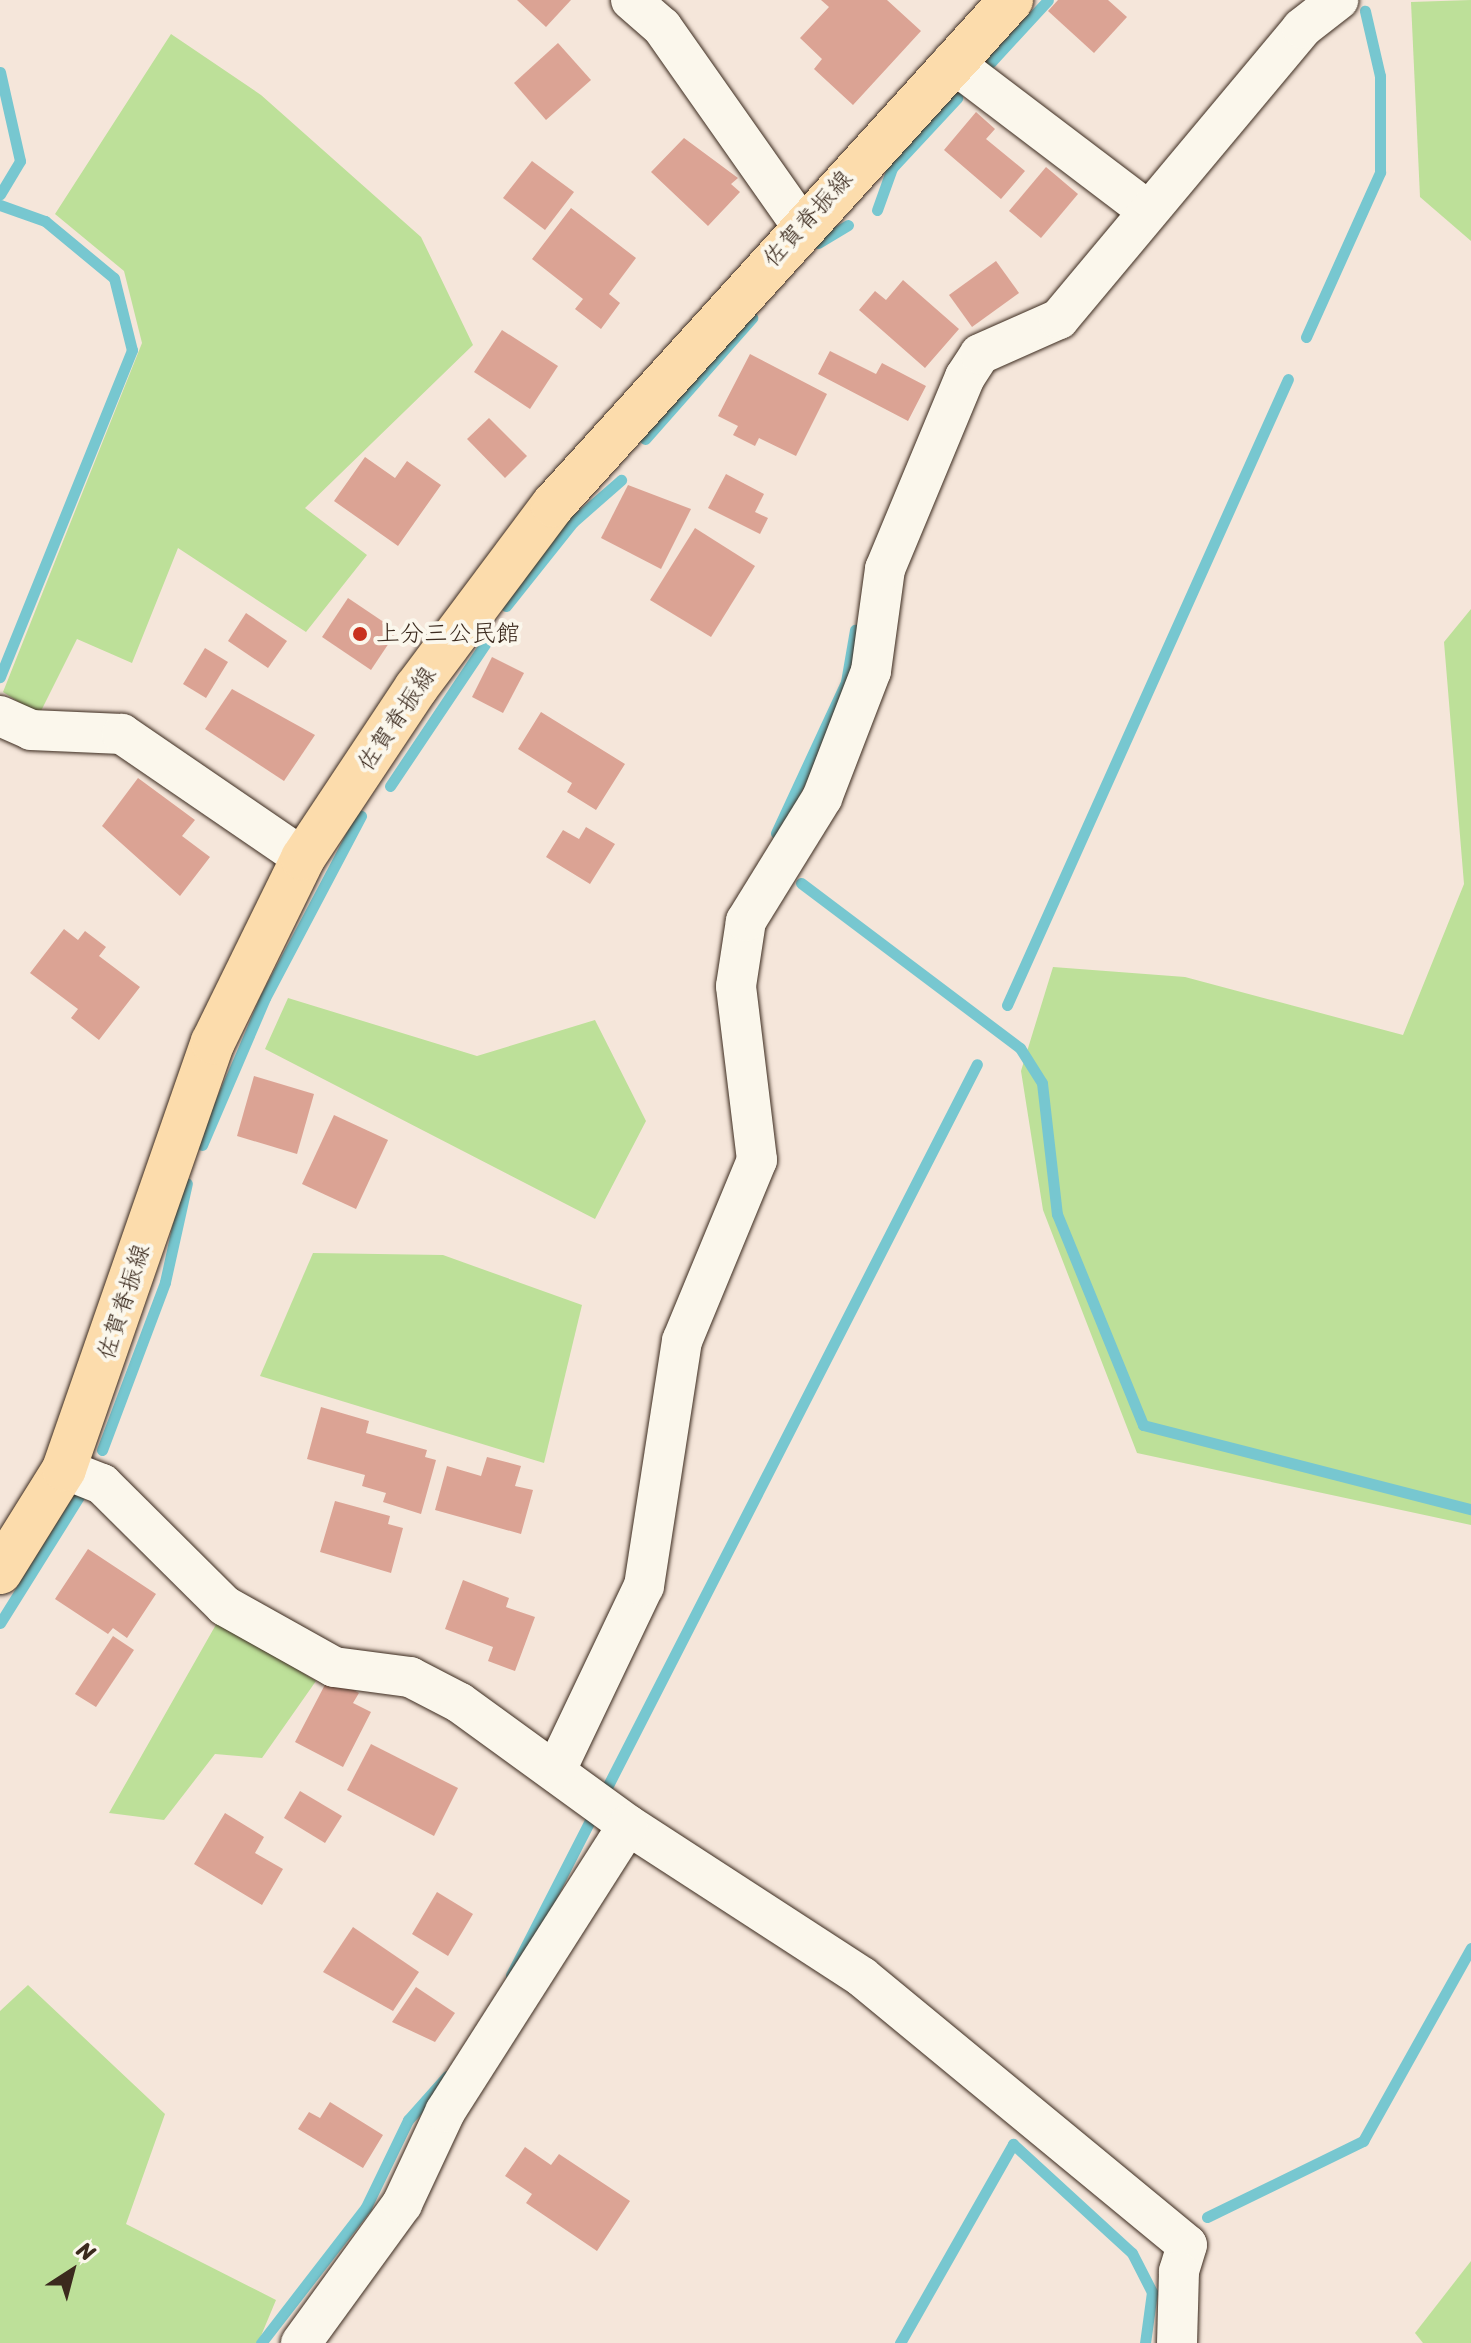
<!DOCTYPE html>
<html>
<head>
<meta charset="utf-8">
<style>
	body { margin:0 }
	#map { position:relative; width:1471px; height:2343px; overflow:hidden; background:#f5e6da; font-family:Sriracha,"Klee One",sans-serif }
	div>[style] { position:absolute }
	[style*='--x'] { left:calc(var(--x)*1px); top:calc(var(--y)*1px); width:calc(var(--w)*1px); rotate:calc(var(--a)*1deg) }
	.green>* { inset:0; background:#bde099 }
	.stream>* { height:11px; margin:-5.5px; padding:0 5.5px; transform-origin:5.5px; border-radius:5.5px; background:#77c7d0 }
	.building>* { inset:0; background:#dba394 }
	.roads { filter:drop-shadow(0 0 2px #3b2a1e) drop-shadow(0 0 2px #3b2a1e) }
	.minor>* { height:40px; margin:-20px; padding:0 20px; transform-origin:20px; border-radius:20px; background:#fbf7ec }
	.major>* { height:44px; margin:-22px; padding:0 22px; transform-origin:22px; border-radius:22px; background:#fcdcac }
	.dots>* { width:22px; height:22px; translate:-50% -50%; box-sizing:border-box; border:4px solid #fbf7ec; border-radius:50% }
	span { translate:-50% -50%; white-space:nowrap; text-align:center; line-height:1.15; -webkit-text-stroke:8px #fbf7ec; paint-order:stroke }
	.street-label { font-size:24px; color:#3b2a1e }
	.poi-label { font-size:24px; color:#3b2a1e }
	.left { translate:0 -50%; text-align:left }
	.north { position:absolute; left:32px; top:2231px; width:80px; height:80px; -webkit-text-stroke:6px #fbf7ec; paint-order:stroke; rotate:36deg; font-size:22px; font-weight:700; line-height:32px; text-align:center; color:#3b2a1e }
	.north::after { content:''; display:block; margin:auto; width:28px; height:36px; background:#3b2a1e; clip-path:polygon(50% 0,100% 100%,50% 72%,0 100%) }
</style>
</head>
<body>
<div id="map">
	<div class="green">
		<div style="clip-path:polygon(1471px 0,1471px 241px,1420px 197px,1411px 2px)"></div>
		<div style="clip-path:polygon(171px 34px,261px 95px,421px 237px,473px 345px,305px 508px,367px 555px,306px 632px,178px 548px,132px 663px,77px 639px,39px 715px,3px 692px,142px 343px,124px 271px,55px 214px)"></div>
		<div style="clip-path:polygon(1471px 609px,1471px 1525px,1137px 1453px,1043px 1210px,1021px 1071px,1053px 967px,1185px 977px,1403px 1035px,1464px 884px,1444px 642px)"></div>
		<div style="clip-path:polygon(288px 998px,477px 1056px,595px 1020px,646px 1121px,595px 1219px,265px 1049px)"></div>
		<div style="clip-path:polygon(313px 1253px,443px 1255px,582px 1305px,544px 1463px,260px 1376px)"></div>
		<div style="clip-path:polygon(218px 1621px,316px 1681px,262px 1758px,215px 1754px,164px 1820px,109px 1813px)"></div>
		<div style="clip-path:polygon(28px 1985px,165px 2114px,126px 2224px,276px 2300px,258px 2343px,0 2343px,0 2011px)"></div>
		<div style="clip-path:polygon(1471px 2261px,1471px 2343px,1423px 2343px,1415px 2333px)"></div>
	</div>
	<div class="stream">
		<div style="--x:991;--y:62;--w:84;--a:-47.4"></div>
		<div style="--x:0;--y:72;--w:91;--a:77.3"></div>
		<div style="--x:20;--y:161;--w:39;--a:121"></div>
		<div style="--x:0;--y:205;--w:48;--a:19.6"></div>
		<div style="--x:45;--y:221;--w:89;--a:39.6"></div>
		<div style="--x:114;--y:278;--w:74;--a:76"></div>
		<div style="--x:132;--y:350;--w:353;--a:112"></div>
		<div style="--x:877;--y:210;--w:45;--a:-70.3"></div>
		<div style="--x:892;--y:168;--w:96;--a:-47.1"></div>
		<div style="--x:818;--y:243;--w:35;--a:-31"></div>
		<div style="--x:1306;--y:337;--w:181;--a:-65.8"></div>
		<div style="--x:1380;--y:172;--w:96;--a:-90"></div>
		<div style="--x:1380;--y:76;--w:67;--a:-103"></div>
		<div style="--x:645;--y:439;--w:162;--a:-48.5"></div>
		<div style="--x:506;--y:606;--w:107;--a:-51.4"></div>
		<div style="--x:573;--y:522;--w:64;--a:-41.2"></div>
		<div style="--x:390;--y:786;--w:171;--a:-56.2"></div>
		<div style="--x:776;--y:833;--w:166;--a:-65.1"></div>
		<div style="--x:846;--y:682;--w:53;--a:-80.2"></div>
		<div style="--x:801;--y:883;--w:274;--a:37"></div>
		<div style="--x:1020;--y:1048;--w:41;--a:57.8"></div>
		<div style="--x:1042;--y:1083;--w:132;--a:83.5"></div>
		<div style="--x:1057;--y:1214;--w:228;--a:67.8"></div>
		<div style="--x:1143;--y:1425;--w:339;--a:14.4"></div>
		<div style="--x:1007;--y:1005;--w:686;--a:-65.83"></div>
		<div style="--x:202;--y:1145;--w:160;--a:-66.8"></div>
		<div style="--x:265;--y:998;--w:206;--a:-62.2"></div>
		<div style="--x:102;--y:1450;--w:179;--a:-69.4"></div>
		<div style="--x:165;--y:1282;--w:101;--a:-77.5"></div>
		<div style="--x:0;--y:1623;--w:151;--a:-58"></div>
		<div style="--x:511;--y:1975;--w:1023;--a:-62.91"></div>
		<div style="--x:1207;--y:2217;--w:174;--a:-26"></div>
		<div style="--x:1363;--y:2141;--w:221;--a:-60.8"></div>
		<div style="--x:261;--y:2343;--w:172;--a:-52.3"></div>
		<div style="--x:366;--y:2207;--w:97;--a:-64.2"></div>
		<div style="--x:408;--y:2120;--w:59;--a:-48.4"></div>
		<div style="--x:900;--y:2343;--w:229;--a:-60.4"></div>
		<div style="--x:1013;--y:2144;--w:161;--a:42.5"></div>
		<div style="--x:1132;--y:2253;--w:44;--a:62.9"></div>
		<div style="--x:1152;--y:2292;--w:51;--a:97.8"></div>
	</div>
	<div class="building">
		<div style="clip-path:polygon(517px 0,571px 0,546px 27px)"></div>
		<div style="clip-path:polygon(821px 0,887px 0,921px 31px,853px 105px,814px 69px,822px 59px,800px 38px,829px 7px)"></div>
		<div style="clip-path:polygon(1058px 0,1108px 0,1127px 17px,1094px 53px,1048px 11px)"></div>
		<div style="clip-path:polygon(558px 43px,591px 80px,546px 120px,514px 83px)"></div>
		<div style="clip-path:polygon(976px 112px,995px 129px,986px 139px,1025px 171px,1001px 199px,944px 150px)"></div>
		<div style="clip-path:polygon(684px 138px,738px 178px,731px 184px,740px 192px,708px 226px,651px 172px)"></div>
		<div style="clip-path:polygon(532px 161px,574px 192px,545px 230px,503px 198px)"></div>
		<div style="clip-path:polygon(1046px 167px,1078px 194px,1041px 238px,1009px 211px)"></div>
		<div style="clip-path:polygon(571px 208px,636px 258px,609px 294px,620px 303px,601px 329px,575px 309px,583px 299px,532px 259px)"></div>
		<div style="clip-path:polygon(996px 261px,1019px 293px,972px 327px,949px 295px)"></div>
		<div style="clip-path:polygon(903px 280px,959px 329px,925px 368px,859px 310px,875px 291px,886px 300px)"></div>
		<div style="clip-path:polygon(502px 330px,558px 366px,530px 409px,474px 372px)"></div>
		<div style="clip-path:polygon(830px 351px,876px 374px,882px 363px,926px 386px,908px 421px,818px 374px)"></div>
		<div style="clip-path:polygon(750px 354px,827px 394px,796px 456px,759px 438px,755px 446px,733px 435px,738px 426px,718px 416px)"></div>
		<div style="clip-path:polygon(489px 418px,527px 456px,505px 478px,467px 439px)"></div>
		<div style="clip-path:polygon(365px 457px,395px 478px,407px 461px,441px 485px,398px 546px,334px 501px)"></div>
		<div style="clip-path:polygon(726px 474px,764px 494px,755px 512px,768px 518px,760px 534px,708px 508px)"></div>
		<div style="clip-path:polygon(628px 485px,691px 509px,661px 569px,601px 538px)"></div>
		<div style="clip-path:polygon(695px 528px,755px 566px,711px 637px,650px 600px)"></div>
		<div style="clip-path:polygon(348px 598px,397px 631px,371px 670px,322px 637px)"></div>
		<div style="clip-path:polygon(246px 613px,287px 641px,268px 668px,228px 641px)"></div>
		<div style="clip-path:polygon(205px 648px,228px 662px,206px 698px,183px 684px)"></div>
		<div style="clip-path:polygon(492px 657px,524px 673px,503px 713px,472px 697px)"></div>
		<div style="clip-path:polygon(232px 689px,315px 735px,284px 781px,205px 729px)"></div>
		<div style="clip-path:polygon(541px 712px,625px 764px,596px 810px,567px 792px,572px 783px,518px 749px)"></div>
		<div style="clip-path:polygon(138px 778px,195px 820px,182px 836px,210px 857px,180px 896px,102px 826px)"></div>
		<div style="clip-path:polygon(586px 827px,615px 844px,590px 884px,546px 857px,563px 830px,579px 839px)"></div>
		<div style="clip-path:polygon(64px 929px,78px 940px,85px 931px,106px 947px,99px 956px,140px 987px,99px 1040px,71px 1018px,78px 1009px,30px 973px)"></div>
		<div style="clip-path:polygon(254px 1076px,314px 1094px,297px 1154px,237px 1136px)"></div>
		<div style="clip-path:polygon(334px 1115px,388px 1140px,356px 1209px,302px 1184px)"></div>
		<div style="clip-path:polygon(321px 1407px,369px 1421px,366px 1433px,427px 1450px,425px 1457px,436px 1460px,421px 1514px,383px 1502px,386px 1493px,362px 1486px,365px 1475px,307px 1459px)"></div>
		<div style="clip-path:polygon(487px 1457px,521px 1466px,515px 1486px,533px 1490px,521px 1534px,435px 1510px,447px 1466px,481px 1476px)"></div>
		<div style="clip-path:polygon(335px 1501px,390px 1516px,388px 1524px,403px 1528px,391px 1573px,320px 1552px)"></div>
		<div style="clip-path:polygon(88px 1549px,156px 1594px,127px 1638px,113px 1628px,108px 1634px,55px 1599px)"></div>
		<div style="clip-path:polygon(463px 1580px,509px 1598px,506px 1607px,535px 1617px,515px 1671px,488px 1661px,493px 1647px,445px 1629px)"></div>
		<div style="clip-path:polygon(113px 1636px,134px 1650px,96px 1707px,75px 1694px)"></div>
		<div style="clip-path:polygon(329px 1677px,359px 1693px,353px 1703px,371px 1712px,343px 1767px,295px 1742px)"></div>
		<div style="clip-path:polygon(371px 1744px,458px 1788px,434px 1836px,347px 1790px)"></div>
		<div style="clip-path:polygon(300px 1791px,342px 1816px,325px 1843px,284px 1818px)"></div>
		<div style="clip-path:polygon(225px 1813px,264px 1837px,255px 1853px,283px 1869px,262px 1905px,194px 1864px)"></div>
		<div style="clip-path:polygon(437px 1892px,473px 1914px,448px 1956px,412px 1934px)"></div>
		<div style="clip-path:polygon(353px 1927px,419px 1972px,393px 2011px,323px 1972px)"></div>
		<div style="clip-path:polygon(416px 1987px,455px 2013px,435px 2042px,392px 2022px)"></div>
		<div style="clip-path:polygon(330px 2102px,383px 2135px,363px 2168px,298px 2129px,309px 2112px,320px 2118px)"></div>
		<div style="clip-path:polygon(525px 2147px,551px 2165px,559px 2154px,630px 2201px,597px 2251px,526px 2203px,532px 2194px,505px 2176px)"></div>
	</div>
	<div class="roads">
		<div class="minor">
			<div style="--x:631;--y:0;--w:41;--a:41.1"></div>
			<div style="--x:662;--y:27;--w:242;--a:54.9"></div>
			<div style="--x:952;--y:62;--w:245;--a:37.2"></div>
			<div style="--x:0;--y:716;--w:34;--a:24"></div>
			<div style="--x:31;--y:730;--w:91;--a:2.5"></div>
			<div style="--x:122;--y:734;--w:219;--a:34.4"></div>
			<div style="--x:64;--y:1469;--w:41;--a:21.5"></div>
			<div style="--x:102;--y:1484;--w:173;--a:44.8"></div>
			<div style="--x:225;--y:1606;--w:125;--a:29.2"></div>
			<div style="--x:334;--y:1667;--w:77;--a:7.5"></div>
			<div style="--x:410;--y:1677;--w:56;--a:27.5"></div>
			<div style="--x:460;--y:1703;--w:208;--a:36"></div>
			<div style="--x:628;--y:1825;--w:279;--a:33"></div>
			<div style="--x:862;--y:1977;--w:421;--a:39.5"></div>
			<div style="--x:1187;--y:2245;--w:28;--a:107"></div>
			<div style="--x:1179;--y:2272;--w:71;--a:91.6"></div>
			<div style="--x:557;--y:1768;--w:202;--a:-64.5"></div>
			<div style="--x:644;--y:1586;--w:248;--a:-81.2"></div>
			<div style="--x:682;--y:1341;--w:196;--a:-67.5"></div>
			<div style="--x:757;--y:1160;--w:175;--a:-96.9"></div>
			<div style="--x:736;--y:986;--w:66;--a:-81.3"></div>
			<div style="--x:746;--y:921;--w:145;--a:-58.3"></div>
			<div style="--x:822;--y:798;--w:136;--a:-68.9"></div>
			<div style="--x:871;--y:671;--w:103;--a:-82.2"></div>
			<div style="--x:885;--y:569;--w:208;--a:-67.4"></div>
			<div style="--x:965;--y:377;--w:27;--a:-57"></div>
			<div style="--x:980;--y:354;--w:86;--a:-23.9"></div>
			<div style="--x:1059;--y:319;--w:379;--a:-50.1"></div>
			<div style="--x:1302;--y:28;--w:46;--a:-37.9"></div>
			<div style="--x:301;--y:2343;--w:172;--a:-54"></div>
			<div style="--x:402;--y:2204;--w:102;--a:-64.9"></div>
			<div style="--x:445;--y:2112;--w:340;--a:-57.5"></div>
		</div>
		<div class="major">
			<div style="--x:0;--y:1572;--w:121;--a:-58.1"></div>
			<div style="--x:64;--y:1469;--w:452;--a:-70.8"></div>
			<div style="--x:213;--y:1042;--w:205;--a:-63.9"></div>
			<div style="--x:303;--y:858;--w:204;--a:-56.4"></div>
			<div style="--x:416;--y:688;--w:229;--a:-53.2"></div>
			<div style="--x:553;--y:505;--w:682;--a:-47.79"></div>
		</div>
	</div>
	<div class="dots">
		<div style="left:360px;top:634px;background:#c8321e"></div>
	</div>
	<div class="street-label">
		<span style="left:808px;top:219px;rotate:-48deg">佐賀脊振線</span>
		<span style="left:397px;top:719px;rotate:-56deg">佐賀脊振線</span>
		<span style="left:124px;top:1302px;rotate:-72deg">佐賀脊振線</span>
	</div>
	<div class="poi-label">
		<span class="left" style="left:376px;top:634px">上分三公民館</span>
	</div>
	<div class="north">N</div>
</div>
</body>
</html>
